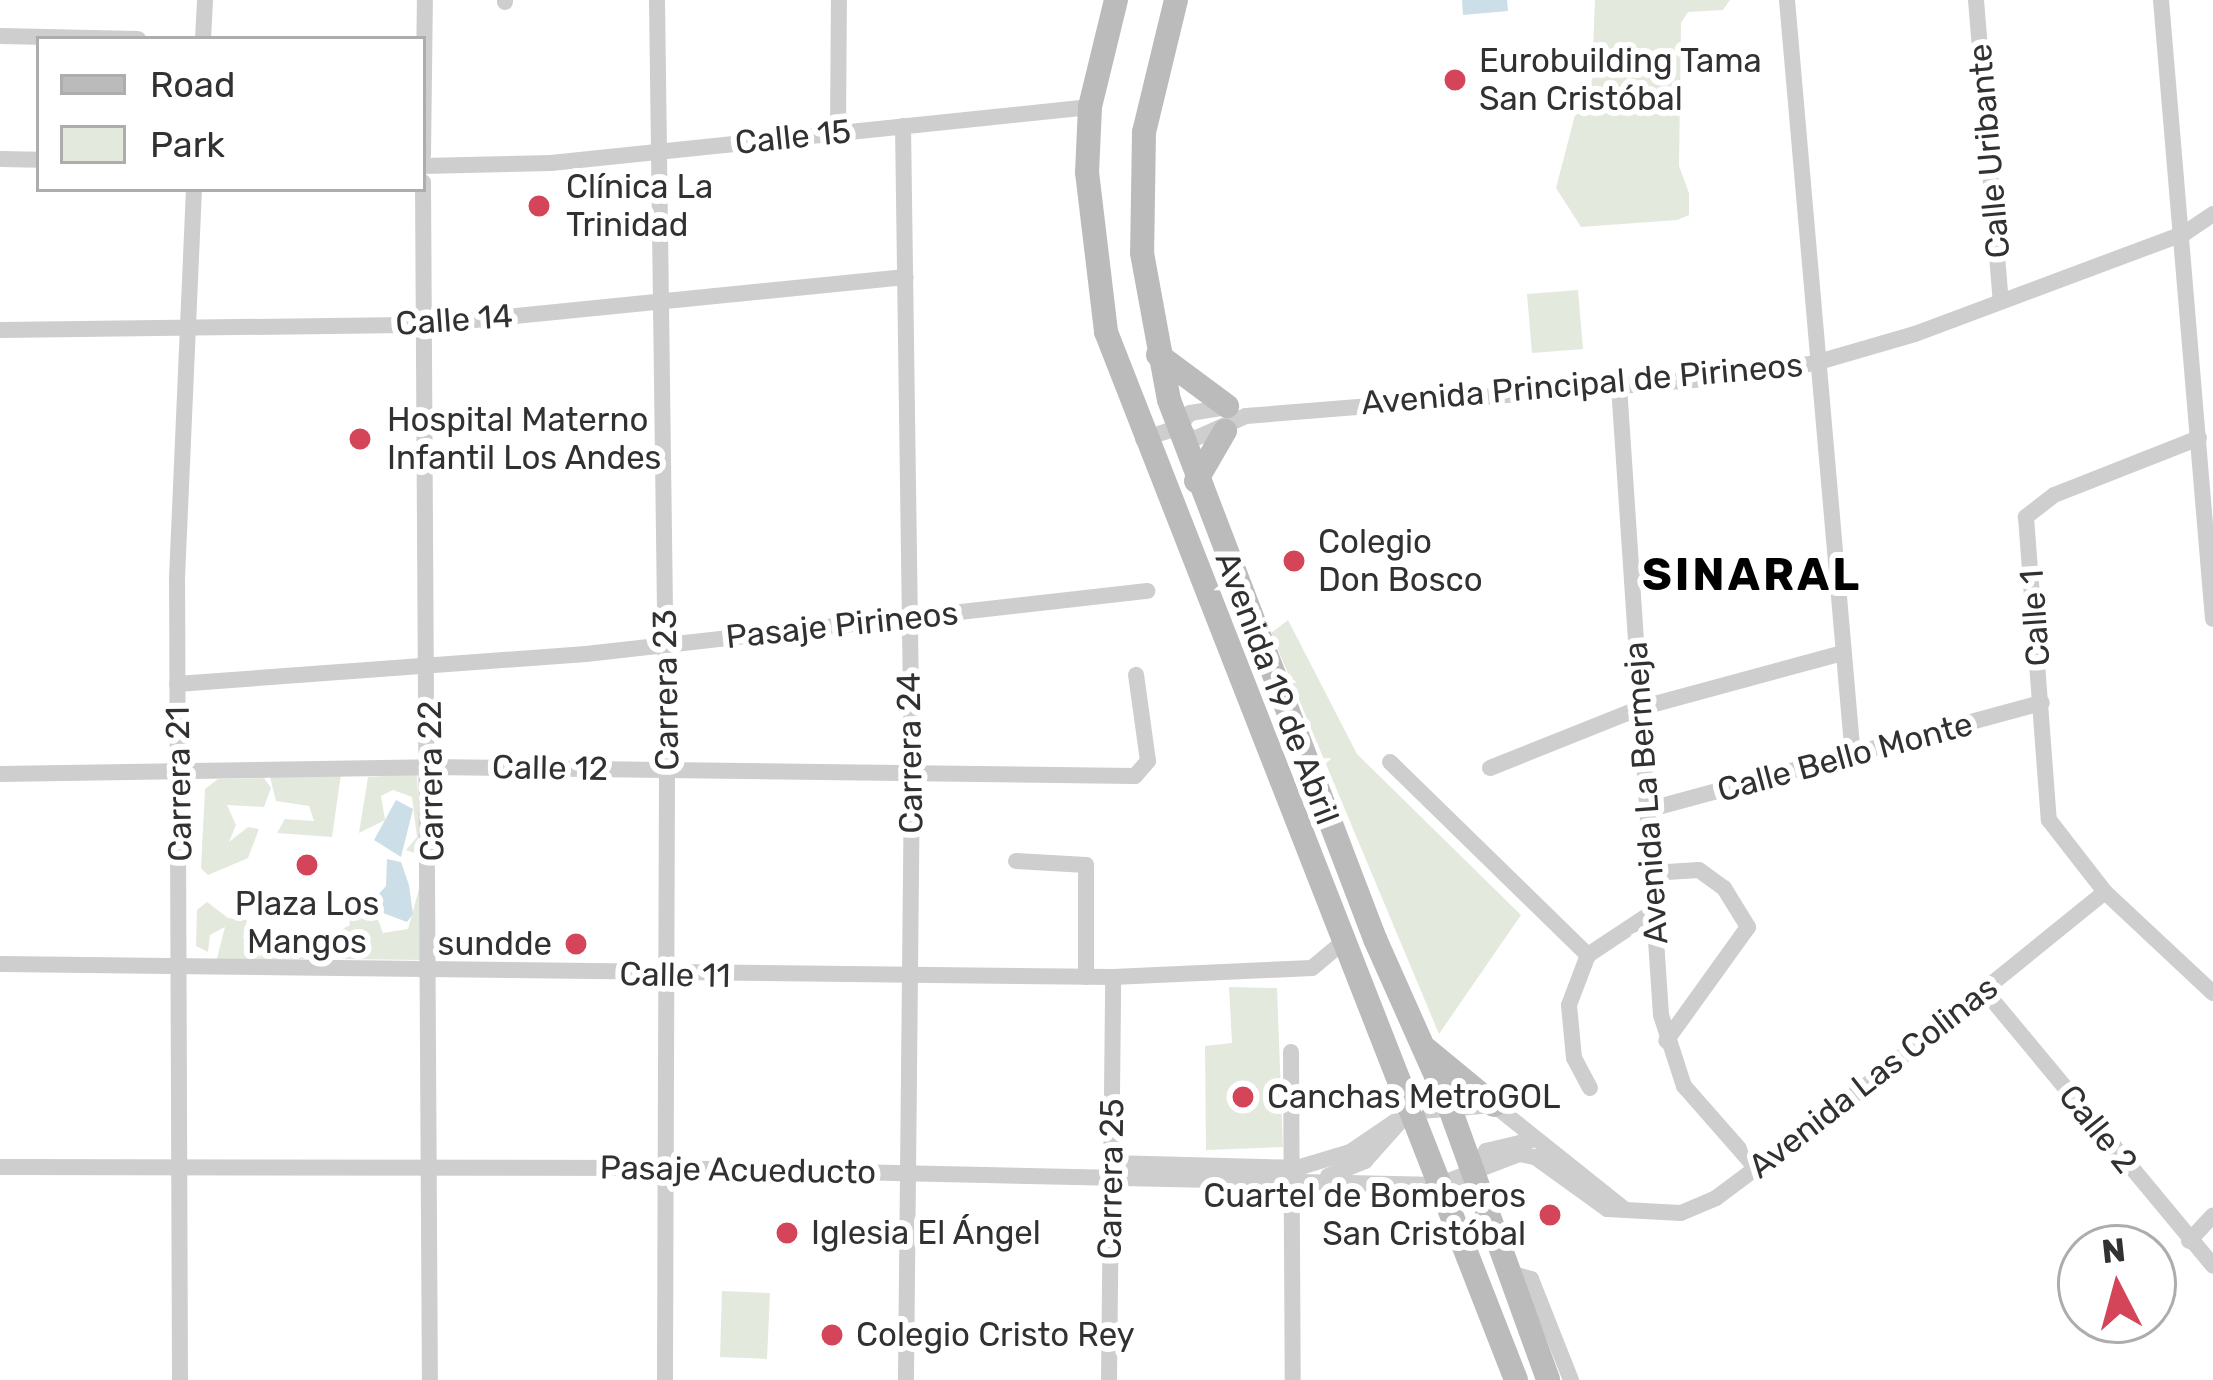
<!DOCTYPE html>
<html>
<head>
<meta charset="utf-8">
<style>
	body { margin:0 }
	#map { position:relative; width:2213px; height:1380px; overflow:hidden; background:#fff; font-family:Rubik,sans-serif }
	div>[style] { position:absolute }
	[style*='--x'] { left:calc(var(--x)*1px); top:calc(var(--y)*1px); width:calc(var(--w)*1px); rotate:calc(var(--a)*1deg) }
	.green>* { inset:0; background:#e4e9dd }
	.water>* { inset:0; background:#ccdfe8 }
	.minor>* { height:16px; margin:-8px; padding:0 8px; transform-origin:8px; border-radius:8px; background:#cecece }
	.secondary>* { height:24px; margin:-12px; padding:0 12px; transform-origin:12px; border-radius:12px; background:#bbb }
	.dots>* { width:33px; height:33px; translate:-50% -50%; box-sizing:border-box; border:6px solid #fff; border-radius:50% }
	span { translate:-50% -50%; white-space:nowrap; text-align:center; line-height:1.15; -webkit-text-stroke:12px #fff; paint-order:stroke }
	.poi-label { font-size:33px; color:#313131 }
	.left { translate:0 -50%; text-align:left }
	.right { translate:-100% -50%; text-align:right }
	.street-label { font-size:33px; color:#313131 }
	.district-label { font-size:45px; color:#000; font-weight:700; letter-spacing:3px }
	.legend { position:absolute; left:36px; top:36px; width:390px; height:156px; box-sizing:border-box; background:#fff; border:3px solid #adadad; margin:0; padding:15px 21px; list-style:none; font-size:36px; color:#313131 }
	.legend li { display:flex; align-items:center; gap:24px; height:60px }
	.legend b { width:60px; border:3px solid #adadad }
	.north { position:absolute; left:2057px; top:1224px; width:120px; height:120px; box-sizing:border-box; background:#fff; border:3px solid #adadad; border-radius:50%; rotate:354deg; font-size:33px; font-weight:700; line-height:48px; text-align:center; color:#313131 }
	.north::after { content:''; display:block; margin:auto; width:42px; height:54px; background:#d5455a; clip-path:polygon(50% 0,100% 100%,50% 72%,0 100%) }
</style>
</head>
<body>
<div id="map">
	<div class="green">
		<div style="clip-path:polygon(1595px 0,1730px 0,1723px 10px,1688px 12px,1681px 23px,1679px 166px,1689px 193px,1689px 215px,1677px 220px,1581px 227px,1556px 188px,1576px 111px,1591px 98px)"></div>
		<div style="clip-path:polygon(1578px 290px,1583px 349px,1532px 353px,1527px 294px)"></div>
		<div style="clip-path:polygon(1288px 620px,1357px 754px,1521px 915px,1439px 1034px,1271px 633px)"></div>
		<div style="clip-path:polygon(341px 774px,332px 837px,277px 833px,285px 819px,314px 821px,309px 806px,276px 801px,270px 777px)"></div>
		<div style="clip-path:polygon(417px 774px,421px 855px,406px 850px,417px 837px,412px 797px,393px 790px,381px 796px,385px 820px,359px 833px,368px 777px)"></div>
		<div style="clip-path:polygon(264px 778px,271px 788px,264px 807px,227px 805px,236px 825px,229px 842px,248px 827px,259px 829px,248px 858px,208px 875px,201px 868px,205px 789px,218px 779px)"></div>
		<div style="clip-path:polygon(420px 885px,421px 960px,338px 959px,346px 947px,341px 930px,350px 925px,346px 904px,378px 920px,383px 933px,408px 929px)"></div>
		<div style="clip-path:polygon(207px 902px,228px 918px,247px 920px,243px 938px,303px 948px,305px 959px,216px 962px,225px 927px,210px 935px,208px 952px,196px 946px,197px 910px)"></div>
		<div style="clip-path:polygon(1229px 987px,1277px 988px,1283px 1147px,1206px 1150px,1205px 1046px,1232px 1043px)"></div>
		<div style="clip-path:polygon(722px 1291px,770px 1293px,767px 1359px,720px 1357px)"></div>
	</div>
	<div class="water">
		<div style="clip-path:polygon(1462px 0,1507px 0,1508px 11px,1463px 15px)"></div>
		<div style="clip-path:polygon(396px 800px,413px 809px,401px 857px,374px 840px)"></div>
		<div style="clip-path:polygon(387px 859px,401px 862px,409px 885px,413px 914px,407px 922px,367px 907px,386px 886px)"></div>
	</div>
	<div class="minor">
		<div style="--x:505;--y:0;--w:2;--a:90"></div>
		<div style="--x:657;--y:0;--w:769;--a:89.25"></div>
		<div style="--x:667;--y:769;--w:611;--a:90.19"></div>
		<div style="--x:1787;--y:0;--w:761;--a:85.02"></div>
		<div style="--x:1976;--y:0;--w:302;--a:85.3"></div>
		<div style="--x:2161;--y:0;--w:621;--a:85.2"></div>
		<div style="--x:0;--y:36;--w:138;--a:1.2"></div>
		<div style="--x:203;--y:39;--w:39;--a:-87"></div>
		<div style="--x:903;--y:126;--w:646;--a:89.2"></div>
		<div style="--x:912;--y:772;--w:608;--a:90.57"></div>
		<div style="--x:838;--y:131;--w:131;--a:-89.6"></div>
		<div style="--x:423;--y:155;--w:155;--a:-89.3"></div>
		<div style="--x:0;--y:159;--w:39;--a:1"></div>
		<div style="--x:423;--y:166;--w:128;--a:-1.3"></div>
		<div style="--x:551;--y:163;--w:542;--a:-5.93"></div>
		<div style="--x:423;--y:182;--w:1198;--a:89.67"></div>
		<div style="--x:0;--y:330;--w:425;--a:-0.7"></div>
		<div style="--x:425;--y:325;--w:483;--a:-5.7"></div>
		<div style="--x:1619;--y:386;--w:630;--a:86.18"></div>
		<div style="--x:1661;--y:1015;--w:75;--a:72.1"></div>
		<div style="--x:1684;--y:1086;--w:111;--a:48.7"></div>
		<div style="--x:1178;--y:428;--w:19;--a:35"></div>
		<div style="--x:1194;--y:439;--w:57;--a:-23.9"></div>
		<div style="--x:1246;--y:416;--w:471;--a:-4.6"></div>
		<div style="--x:1715;--y:378;--w:101;--a:-8.5"></div>
		<div style="--x:1815;--y:363;--w:104;--a:-16.2"></div>
		<div style="--x:1915;--y:334;--w:288;--a:-20.5"></div>
		<div style="--x:2185;--y:233;--w:34;--a:-34"></div>
		<div style="--x:2199;--y:438;--w:156;--a:158.5"></div>
		<div style="--x:2054;--y:495;--w:36;--a:142"></div>
		<div style="--x:2026;--y:517;--w:304;--a:85.7"></div>
		<div style="--x:2049;--y:820;--w:91;--a:52.1"></div>
		<div style="--x:2105;--y:892;--w:148;--a:43.1"></div>
		<div style="--x:1143;--y:439;--w:36;--a:-18"></div>
		<div style="--x:1177;--y:428;--w:20;--a:-49"></div>
		<div style="--x:1190;--y:413;--w:39;--a:-9"></div>
		<div style="--x:177;--y:684;--w:410;--a:-4.2"></div>
		<div style="--x:586;--y:654;--w:565;--a:-6.41"></div>
		<div style="--x:1390;--y:762;--w:277;--a:44.3"></div>
		<div style="--x:1490;--y:768;--w:162;--a:-21.8"></div>
		<div style="--x:1640;--y:708;--w:209;--a:-15.2"></div>
		<div style="--x:0;--y:774;--w:430;--a:-0.9"></div>
		<div style="--x:430;--y:767;--w:705;--a:0.73"></div>
		<div style="--x:1135;--y:776;--w:20;--a:-49"></div>
		<div style="--x:1148;--y:761;--w:87;--a:-97.9"></div>
		<div style="--x:1647;--y:810;--w:409;--a:-15.2"></div>
		<div style="--x:1016;--y:861;--w:70;--a:3.3"></div>
		<div style="--x:1086;--y:865;--w:112;--a:90"></div>
		<div style="--x:1650;--y:873;--w:49;--a:-3.5"></div>
		<div style="--x:1699;--y:870;--w:31;--a:36"></div>
		<div style="--x:1724;--y:888;--w:46;--a:58.4"></div>
		<div style="--x:1748;--y:927;--w:140;--a:125.7"></div>
		<div style="--x:0;--y:964;--w:1113;--a:0.67"></div>
		<div style="--x:1113;--y:977;--w:199;--a:-2.6"></div>
		<div style="--x:1312;--y:968;--w:38;--a:-40"></div>
		<div style="--x:1985;--y:991;--w:357;--a:50.3"></div>
		<div style="--x:1291;--y:1052;--w:328;--a:89.7"></div>
		<div style="--x:1590;--y:1088;--w:34;--a:-118"></div>
		<div style="--x:1574;--y:1058;--w:53;--a:-95.4"></div>
		<div style="--x:1569;--y:1005;--w:53;--a:-69.2"></div>
		<div style="--x:1588;--y:955;--w:78;--a:-33.5"></div>
		<div style="--x:1111;--y:1163;--w:186;--a:1.5"></div>
		<div style="--x:1297;--y:1168;--w:55;--a:-16.8"></div>
		<div style="--x:1350;--y:1152;--w:71;--a:-34.1"></div>
		<div style="--x:1409;--y:1112;--w:85;--a:-4.7"></div>
		<div style="--x:1494;--y:1105;--w:165;--a:38.6"></div>
		<div style="--x:0;--y:1167;--w:667;--a:0.09"></div>
		<div style="--x:667;--y:1168;--w:771;--a:1.26"></div>
		<div style="--x:1438;--y:1185;--w:87;--a:-20.9"></div>
		<div style="--x:1519;--y:1154;--w:16;--a:11"></div>
		<div style="--x:1535;--y:1157;--w:89;--a:35.8"></div>
		<div style="--x:1607;--y:1209;--w:74;--a:3.1"></div>
		<div style="--x:1681;--y:1213;--w:38;--a:-23"></div>
		<div style="--x:1716;--y:1198;--w:171;--a:-36.7"></div>
		<div style="--x:1853;--y:1096;--w:324;--a:-39"></div>
		<div style="--x:1473;--y:1172;--w:25;--a:-58"></div>
		<div style="--x:1486;--y:1151;--w:51;--a:-13.5"></div>
		<div style="--x:1328;--y:1176;--w:40;--a:-22"></div>
		<div style="--x:1365;--y:1161;--w:60;--a:-48.4"></div>
		<div style="--x:2189;--y:1241;--w:35;--a:-47"></div>
		<div style="--x:1505;--y:1272;--w:27;--a:15"></div>
		<div style="--x:1531;--y:1279;--w:109;--a:68.4"></div>
		<div style="--x:180;--y:1380;--w:802;--a:-90.21"></div>
		<div style="--x:177;--y:578;--w:389;--a:-87.5"></div>
		<div style="--x:1109;--y:1380;--w:403;--a:-89.4"></div>
	</div>
	<div class="secondary">
		<div style="--x:1116;--y:0;--w:110;--a:103.7"></div>
		<div style="--x:1090;--y:107;--w:65;--a:92.6"></div>
		<div style="--x:1087;--y:172;--w:161;--a:83.2"></div>
		<div style="--x:1106;--y:332;--w:1125;--a:68.63"></div>
		<div style="--x:1176;--y:0;--w:136;--a:103.6"></div>
		<div style="--x:1144;--y:132;--w:121;--a:90.9"></div>
		<div style="--x:1142;--y:253;--w:149;--a:79.6"></div>
		<div style="--x:1169;--y:400;--w:577;--a:69.08"></div>
		<div style="--x:1375;--y:939;--w:180;--a:66"></div>
		<div style="--x:1448;--y:1103;--w:294;--a:70.1"></div>
		<div style="--x:1158;--y:355;--w:86;--a:36.5"></div>
		<div style="--x:1196;--y:481;--w:58;--a:-59.9"></div>
		<div style="--x:1426;--y:1049;--w:88;--a:39.5"></div>
	</div>
	<div class="dots">
		<div style="left:1455px;top:80px;background:#d5455a"></div>
		<div style="left:539px;top:206px;background:#d5455a"></div>
		<div style="left:360px;top:439px;background:#d5455a"></div>
		<div style="left:1294px;top:561px;background:#d5455a"></div>
		<div style="left:307px;top:865px;background:#d5455a"></div>
		<div style="left:576px;top:944px;background:#d5455a"></div>
		<div style="left:1243px;top:1097px;background:#d5455a"></div>
		<div style="left:1550px;top:1215px;background:#d5455a"></div>
		<div style="left:787px;top:1233px;background:#d5455a"></div>
		<div style="left:832px;top:1335px;background:#d5455a"></div>
	</div>
	<div class="poi-label">
		<span class="left" style="left:1479px;top:80px">Eurobuilding Tama<br>San Cristóbal</span>
		<span class="left" style="left:566px;top:206px">Clínica La<br>Trinidad</span>
		<span class="left" style="left:387px;top:439px">Hospital Materno<br>Infantil Los Andes</span>
		<span class="left" style="left:1318px;top:561px">Colegio<br>Don Bosco</span>
		<span style="left:307px;top:923px">Plaza Los<br>Mangos</span>
		<span class="right" style="left:552px;top:944px">sundde</span>
		<span class="left" style="left:1267px;top:1097px">Canchas MetroGOL</span>
		<span class="right" style="left:1526px;top:1215px">Cuartel de Bomberos<br>San Cristóbal</span>
		<span class="left" style="left:811px;top:1233px">Iglesia El Ángel</span>
		<span class="left" style="left:856px;top:1335px">Colegio Cristo Rey</span>
	</div>
	<div class="street-label">
		<span style="left:793px;top:137px;rotate:-6deg">Calle 15</span>
		<span style="left:1989px;top:151px;rotate:-95deg">Calle Uribante</span>
		<span style="left:454px;top:320px;rotate:-4deg">Calle 14</span>
		<span style="left:1582px;top:384px;rotate:-5deg">Avenida Principal de Pirineos</span>
		<span style="left:2035px;top:618px;rotate:-94deg">Calle 1</span>
		<span style="left:842px;top:625px;rotate:-6deg">Pasaje Pirineos</span>
		<span style="left:1277px;top:688px;rotate:69deg">Avenida 19 de Abril</span>
		<span style="left:666px;top:690px;rotate:-91deg">Carrera 23</span>
		<span style="left:910px;top:753px;rotate:-91deg">Carrera 24</span>
		<span style="left:1845px;top:757px;rotate:-15deg">Calle Bello Monte</span>
		<span style="left:550px;top:768px;rotate:1deg">Calle 12</span>
		<span style="left:431px;top:781px;rotate:-91deg">Carrera 22</span>
		<span style="left:179px;top:784px;rotate:-91deg">Carrera 21</span>
		<span style="left:1646px;top:793px;rotate:-94deg">Avenida La Bermeja</span>
		<span style="left:675px;top:975px;rotate:1deg">Calle 11</span>
		<span style="left:1873px;top:1077px;rotate:-38deg">Avenida Las Colinas</span>
		<span style="left:2098px;top:1129px;rotate:51deg">Calle 2</span>
		<span style="left:738px;top:1170px;rotate:1deg">Pasaje Acueducto</span>
		<span style="left:1111px;top:1179px;rotate:-89deg">Carrera 25</span>
	</div>
	<div class="district-label">
		<span style="left:1752px;top:575px">SINARAL</span>
	</div>
	<ul class="legend">
	<li><b style="height:15px;background:#bbb"></b>Road</li>
	<li><b style="height:33px;background:#e4e9dd"></b>Park</li>
	</ul>
	<div class="north">N</div>
</div>
</body>
</html>
